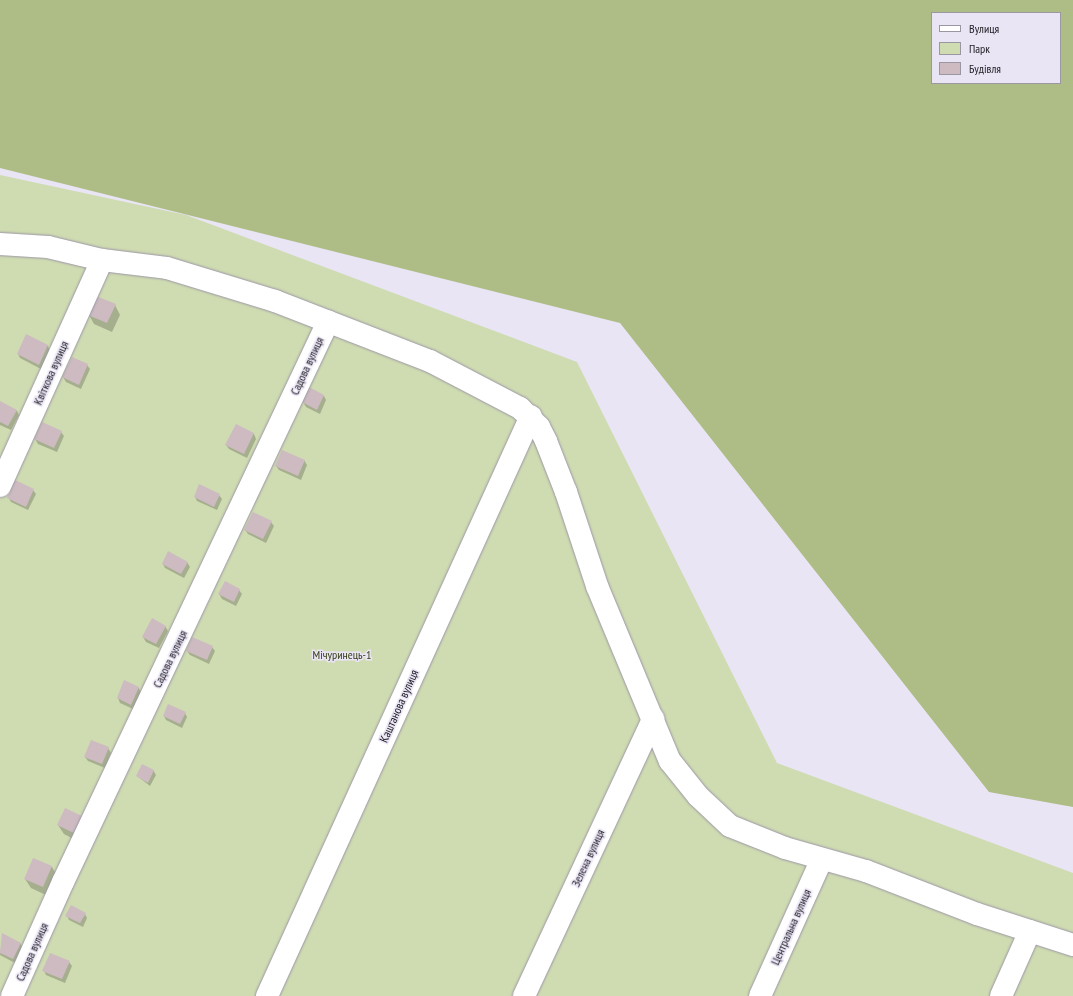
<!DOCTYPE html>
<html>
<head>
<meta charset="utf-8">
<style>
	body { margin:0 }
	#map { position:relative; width:1073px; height:996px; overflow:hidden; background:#eae5f5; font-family:"PT Sans Narrow",sans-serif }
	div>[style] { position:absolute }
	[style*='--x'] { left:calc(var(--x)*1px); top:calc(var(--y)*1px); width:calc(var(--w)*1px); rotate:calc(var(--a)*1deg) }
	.green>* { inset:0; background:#cfdbb1 }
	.forest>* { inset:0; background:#adbd85 }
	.shadow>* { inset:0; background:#0003 }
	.building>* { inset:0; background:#cdbbc1 }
	.roads { filter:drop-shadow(0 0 1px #9b97a6) drop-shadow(0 0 1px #9b97a6) }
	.minor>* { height:22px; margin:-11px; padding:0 11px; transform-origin:11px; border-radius:11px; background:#fff }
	span { translate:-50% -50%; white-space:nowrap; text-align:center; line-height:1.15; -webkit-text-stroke:3px #eae5f5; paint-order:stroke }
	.street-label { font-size:12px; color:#222026 }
	.park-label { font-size:12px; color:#353e14 }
	.legend { position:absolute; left:931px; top:12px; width:130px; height:72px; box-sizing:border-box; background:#eae5f5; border:1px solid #9a96a2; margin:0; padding:5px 7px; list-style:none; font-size:12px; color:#222026 }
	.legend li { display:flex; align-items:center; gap:8px; height:20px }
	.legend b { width:20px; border:1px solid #9a96a2 }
</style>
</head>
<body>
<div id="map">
	<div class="green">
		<div style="clip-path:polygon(0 175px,186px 215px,577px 362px,777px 763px,1073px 873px,1073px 996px,0 996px)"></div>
	</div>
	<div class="forest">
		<div style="clip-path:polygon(evenodd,0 0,1073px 0,1073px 807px,989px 792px,620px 323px,0 168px,0 0,932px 13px,1060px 13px,1060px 83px,932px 83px,932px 13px)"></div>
	</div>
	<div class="shadow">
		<div style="clip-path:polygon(115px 305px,120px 315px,112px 332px,94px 324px,89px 315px)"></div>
		<div style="clip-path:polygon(27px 336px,48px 346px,50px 351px,41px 369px,20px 358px,18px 354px)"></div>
		<div style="clip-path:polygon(87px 365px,90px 369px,81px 389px,66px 382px,63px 377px)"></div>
		<div style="clip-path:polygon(324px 396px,326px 400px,320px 414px,306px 407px,303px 402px)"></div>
		<div style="clip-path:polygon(0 403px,17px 411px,19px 415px,11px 430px,0 425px)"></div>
		<div style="clip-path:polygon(236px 426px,254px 434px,256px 439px,247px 458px,229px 449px,226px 445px)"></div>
		<div style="clip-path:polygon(61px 432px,64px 436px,57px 452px,38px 444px,35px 439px)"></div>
		<div style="clip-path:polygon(304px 460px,307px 465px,301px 480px,279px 470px,276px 466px)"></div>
		<div style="clip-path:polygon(33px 490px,36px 494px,28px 510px,11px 502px,8px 497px)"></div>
		<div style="clip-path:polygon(219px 495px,222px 499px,217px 510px,197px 501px,195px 497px)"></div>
		<div style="clip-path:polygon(271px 522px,274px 526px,266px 543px,248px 534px,245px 530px)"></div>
		<div style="clip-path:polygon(187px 562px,190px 567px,184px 578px,165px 568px,163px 564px)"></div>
		<div style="clip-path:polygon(239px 590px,242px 594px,236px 606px,222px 599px,219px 594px)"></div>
		<div style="clip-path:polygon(165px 626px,168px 631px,159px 648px,146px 642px,143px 637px)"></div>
		<div style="clip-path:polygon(212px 647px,215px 651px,209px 664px,190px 655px,187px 651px)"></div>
		<div style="clip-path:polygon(138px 687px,141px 692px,133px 709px,120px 703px,118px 698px)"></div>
		<div style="clip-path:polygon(185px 713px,187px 717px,182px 728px,166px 720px,164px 716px)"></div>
		<div style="clip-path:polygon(108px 748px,111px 753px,105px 768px,88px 761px,85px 757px)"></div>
		<div style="clip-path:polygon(153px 770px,156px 775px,150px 786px,137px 776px)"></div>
		<div style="clip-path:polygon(81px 817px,86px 826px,79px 842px,64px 834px,58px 825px)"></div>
		<div style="clip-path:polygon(34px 859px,52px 867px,57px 876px,48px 896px,31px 888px,25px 879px)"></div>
		<div style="clip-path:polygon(85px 914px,87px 918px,83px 927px,69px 920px,67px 916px)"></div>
		<div style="clip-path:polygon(3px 935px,20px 943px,23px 948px,15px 963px,0 955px)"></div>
		<div style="clip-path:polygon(69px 962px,72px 966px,65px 983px,46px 975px,44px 971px)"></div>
	</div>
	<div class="building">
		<div style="clip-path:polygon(96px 296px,116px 304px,107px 323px,88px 315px)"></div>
		<div style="clip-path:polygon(26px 334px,48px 345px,39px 365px,17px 354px)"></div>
		<div style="clip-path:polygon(72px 357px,88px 364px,79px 385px,62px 377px)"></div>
		<div style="clip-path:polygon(309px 387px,324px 395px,317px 410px,302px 402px)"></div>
		<div style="clip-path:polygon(0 401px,17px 410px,8px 426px,0 422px)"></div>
		<div style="clip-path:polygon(42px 422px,62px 431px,54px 448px,34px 439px)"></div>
		<div style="clip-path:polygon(236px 424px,254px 433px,244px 454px,225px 445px)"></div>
		<div style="clip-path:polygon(282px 450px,305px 460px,298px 476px,275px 466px)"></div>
		<div style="clip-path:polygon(15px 480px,34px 489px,26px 507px,7px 498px)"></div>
		<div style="clip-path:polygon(199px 484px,220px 494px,214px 507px,194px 497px)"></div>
		<div style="clip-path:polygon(253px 512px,272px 521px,263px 539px,244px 530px)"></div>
		<div style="clip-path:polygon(168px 551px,188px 562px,181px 574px,162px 564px)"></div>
		<div style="clip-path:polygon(225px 581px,240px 589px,234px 602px,218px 594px)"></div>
		<div style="clip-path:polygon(152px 618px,166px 626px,156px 644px,142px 637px)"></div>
		<div style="clip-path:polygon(192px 637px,213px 646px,207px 660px,186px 651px)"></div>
		<div style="clip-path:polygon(124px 680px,139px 687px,131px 705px,117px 698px)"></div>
		<div style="clip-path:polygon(168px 704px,186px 712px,180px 724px,163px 716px)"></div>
		<div style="clip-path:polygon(91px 740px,109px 747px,102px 764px,84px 757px)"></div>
		<div style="clip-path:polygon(142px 764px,154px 770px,148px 783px,136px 776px)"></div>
		<div style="clip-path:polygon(65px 808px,82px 816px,74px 833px,57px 825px)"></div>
		<div style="clip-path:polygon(33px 858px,52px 866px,43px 887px,24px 879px)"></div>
		<div style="clip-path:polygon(71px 905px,86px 913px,80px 923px,65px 916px)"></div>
		<div style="clip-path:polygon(2px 933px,21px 943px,13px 959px,0 953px)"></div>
		<div style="clip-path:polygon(50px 953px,70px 961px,62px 979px,42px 971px)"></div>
	</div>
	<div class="roads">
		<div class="minor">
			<div style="--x:0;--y:244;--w:48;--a:3.6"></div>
			<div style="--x:48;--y:247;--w:56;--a:13.5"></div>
			<div style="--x:102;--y:260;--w:65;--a:7"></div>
			<div style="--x:167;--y:268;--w:113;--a:17"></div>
			<div style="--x:275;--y:301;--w:166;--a:21.2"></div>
			<div style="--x:430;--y:361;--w:102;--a:27.6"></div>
			<div style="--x:520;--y:408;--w:27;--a:45"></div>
			<div style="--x:539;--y:427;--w:16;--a:63"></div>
			<div style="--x:546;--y:441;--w:55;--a:68.6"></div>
			<div style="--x:566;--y:492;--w:99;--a:71.7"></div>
			<div style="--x:597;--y:586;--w:190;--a:67.4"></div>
			<div style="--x:670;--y:761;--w:45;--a:51.3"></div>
			<div style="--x:698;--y:796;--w:44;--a:43.2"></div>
			<div style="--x:730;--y:826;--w:59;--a:21.8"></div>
			<div style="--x:785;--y:848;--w:84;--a:15.9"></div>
			<div style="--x:866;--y:871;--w:119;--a:21.2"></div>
			<div style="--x:977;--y:914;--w:101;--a:17.9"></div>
			<div style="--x:0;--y:486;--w:248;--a:-65.7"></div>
			<div style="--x:12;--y:996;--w:125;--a:-65.9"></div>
			<div style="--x:63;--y:882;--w:620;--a:-64.68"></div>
			<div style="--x:267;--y:996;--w:637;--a:-65.53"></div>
			<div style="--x:524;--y:996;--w:306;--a:-65"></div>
			<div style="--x:760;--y:996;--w:150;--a:-65.7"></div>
			<div style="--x:1001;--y:996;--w:71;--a:-66"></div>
		</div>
	</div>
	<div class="street-label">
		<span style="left:307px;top:366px;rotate:-65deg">Садова вулиця</span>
		<span style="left:51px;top:373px;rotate:-66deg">Квіткова вулиця</span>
		<span style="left:170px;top:659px;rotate:-64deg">Садова вулиця</span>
		<span style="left:399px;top:706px;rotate:-66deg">Каштанова вулиця</span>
		<span style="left:588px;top:858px;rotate:-65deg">Зелена вулиця</span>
		<span style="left:791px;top:927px;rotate:-66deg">Центральна вулиця</span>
		<span style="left:32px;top:952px;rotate:-66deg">Садова вулиця</span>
	</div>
	<div class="park-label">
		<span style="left:342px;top:655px">Мічуринець-1</span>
	</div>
	<ul class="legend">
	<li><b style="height:5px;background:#fff"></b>Вулиця</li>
	<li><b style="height:11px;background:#cfdbb1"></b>Парк</li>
	<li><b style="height:11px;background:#cdbbc1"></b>Будівля</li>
	</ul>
</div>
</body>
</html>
